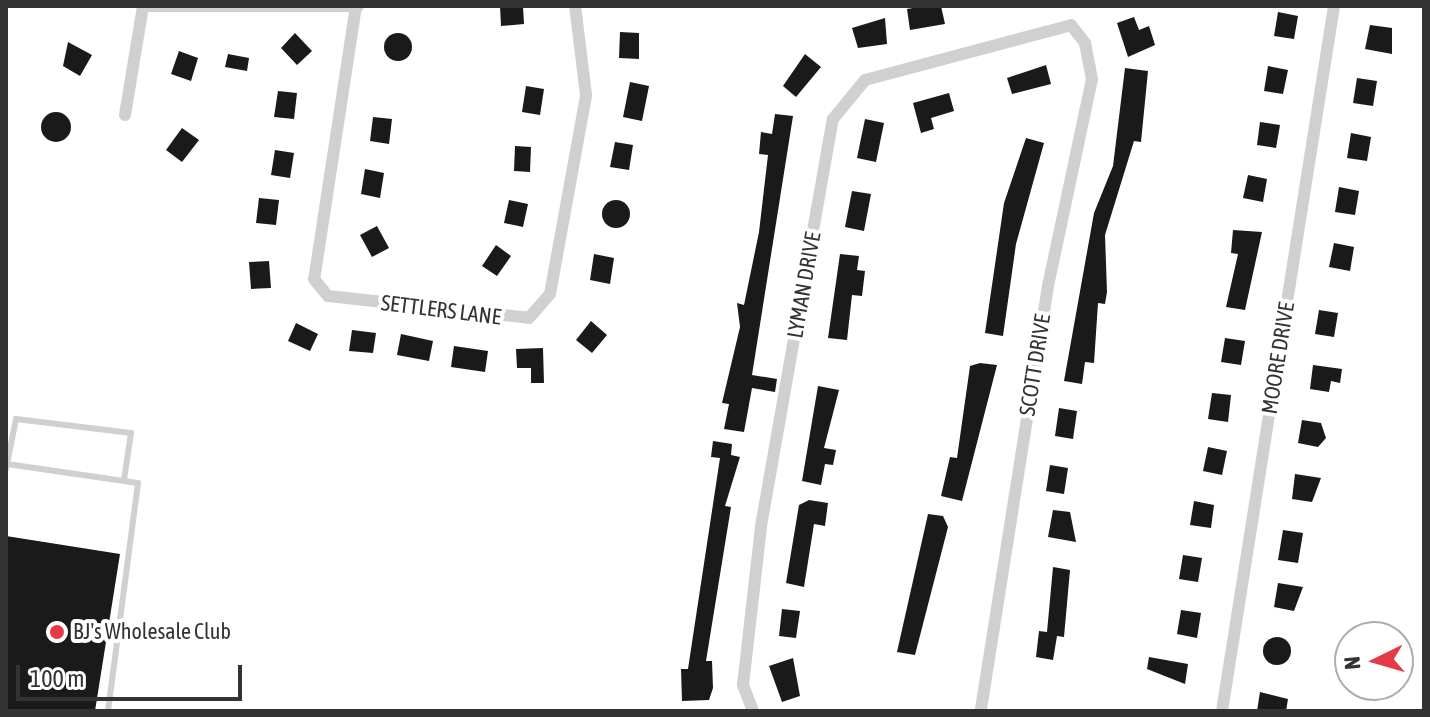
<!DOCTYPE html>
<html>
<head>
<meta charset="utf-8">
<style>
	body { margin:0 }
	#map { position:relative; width:1430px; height:717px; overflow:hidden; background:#fff; font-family:"Asap Condensed",sans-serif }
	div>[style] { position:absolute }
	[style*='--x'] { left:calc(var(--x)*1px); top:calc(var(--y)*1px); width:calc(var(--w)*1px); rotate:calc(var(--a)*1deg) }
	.building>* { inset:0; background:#1a1a1a }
	.round { border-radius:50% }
	.lane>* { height:6px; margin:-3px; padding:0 3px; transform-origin:3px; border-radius:3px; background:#d0d0d0 }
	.street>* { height:12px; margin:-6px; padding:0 6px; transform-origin:6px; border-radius:6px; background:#d0d0d0 }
	.dots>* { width:22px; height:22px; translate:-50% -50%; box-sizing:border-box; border:4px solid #fff; border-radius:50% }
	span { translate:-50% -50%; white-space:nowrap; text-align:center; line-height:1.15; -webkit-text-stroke:8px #fff; paint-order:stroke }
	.street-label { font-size:22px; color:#333 }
	.poi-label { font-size:22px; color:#333 }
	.left { translate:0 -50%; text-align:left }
	.frame { position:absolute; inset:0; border:8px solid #333; pointer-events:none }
	.north { position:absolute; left:1334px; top:621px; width:80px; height:80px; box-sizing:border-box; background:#fff; border:2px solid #adadad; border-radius:50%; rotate:265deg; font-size:22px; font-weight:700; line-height:32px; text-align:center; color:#333 }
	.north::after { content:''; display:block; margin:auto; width:28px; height:36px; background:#e63946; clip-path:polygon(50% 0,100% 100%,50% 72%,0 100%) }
	.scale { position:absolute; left:16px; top:665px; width:226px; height:36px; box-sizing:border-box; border:4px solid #333; border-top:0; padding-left:10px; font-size:24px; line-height:28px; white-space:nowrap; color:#333; -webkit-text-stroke:6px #fff; paint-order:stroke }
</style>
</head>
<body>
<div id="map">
	<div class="building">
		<div style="clip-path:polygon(500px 6px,523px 6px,524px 24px,501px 26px)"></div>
		<div style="clip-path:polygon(925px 6px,941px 6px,945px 24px,910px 30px,907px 9px)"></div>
		<div style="clip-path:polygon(1278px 12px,1298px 16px,1294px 39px,1274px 36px)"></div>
		<div style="clip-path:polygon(1134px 17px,1139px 30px,1149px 26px,1155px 45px,1128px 57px,1117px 23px)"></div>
		<div style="clip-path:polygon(885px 18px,887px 44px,858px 48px,852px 28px)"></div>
		<div style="clip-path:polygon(1370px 25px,1392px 28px,1392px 54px,1365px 49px)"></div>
		<div style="clip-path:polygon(620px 32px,639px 33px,639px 59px,619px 58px)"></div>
		<div style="clip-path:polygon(295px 33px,312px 51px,297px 65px,281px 48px)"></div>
		<div class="round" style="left:384px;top:33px;width:28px;height:28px"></div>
		<div style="clip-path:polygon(68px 42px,92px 55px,80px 76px,63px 66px)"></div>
		<div style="clip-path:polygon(179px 51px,198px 58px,191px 81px,171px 74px)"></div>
		<div style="clip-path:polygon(228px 54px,249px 58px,247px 71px,225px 67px)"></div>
		<div style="clip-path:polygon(805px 54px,821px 67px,796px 97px,783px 86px)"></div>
		<div style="clip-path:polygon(1046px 65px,1051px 84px,1012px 94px,1007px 78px)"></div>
		<div style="clip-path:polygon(1268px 66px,1288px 70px,1283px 94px,1264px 91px)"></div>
		<div style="clip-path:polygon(1125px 68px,1148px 71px,1141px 142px,1134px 141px,1105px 235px,1107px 292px,1105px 304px,1098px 303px,1094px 363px,1085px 362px,1082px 384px,1064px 381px,1094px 213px,1113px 166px)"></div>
		<div style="clip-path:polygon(1357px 78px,1377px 81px,1373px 106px,1353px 103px)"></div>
		<div style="clip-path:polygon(630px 82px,649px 86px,642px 121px,623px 117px)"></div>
		<div style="clip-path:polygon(526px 86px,544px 89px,540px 115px,522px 112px)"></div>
		<div style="clip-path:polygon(278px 91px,297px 93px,294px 119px,274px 117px)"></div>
		<div style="clip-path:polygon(949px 93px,954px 111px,931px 118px,934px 129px,921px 133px,913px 103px)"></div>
		<div class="round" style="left:41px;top:112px;width:30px;height:30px"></div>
		<div style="clip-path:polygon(775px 114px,793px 116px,752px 375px,777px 379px,775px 392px,752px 388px,744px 432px,724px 429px,729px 404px,722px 403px,740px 327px,737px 303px,744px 305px,759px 232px,768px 155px,759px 154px,761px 132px,772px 134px)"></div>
		<div style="clip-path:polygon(373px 117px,392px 119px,389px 144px,370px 141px)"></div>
		<div style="clip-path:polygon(865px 119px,884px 123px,876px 162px,857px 158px)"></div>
		<div style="clip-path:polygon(1260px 122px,1280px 125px,1276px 148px,1257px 145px)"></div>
		<div style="clip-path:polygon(182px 128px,199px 140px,182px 162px,166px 150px)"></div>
		<div style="clip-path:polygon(1351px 133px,1371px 137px,1367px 161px,1347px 158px)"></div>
		<div style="clip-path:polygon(1026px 138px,1044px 143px,1016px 244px,1003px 336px,985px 333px,1004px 203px)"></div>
		<div style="clip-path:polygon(615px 142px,633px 145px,629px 170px,610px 167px)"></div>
		<div style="clip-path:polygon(515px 146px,531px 147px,530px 172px,514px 171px)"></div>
		<div style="clip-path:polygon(275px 150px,294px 153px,290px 178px,271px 175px)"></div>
		<div style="clip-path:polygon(365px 169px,384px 173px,380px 198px,361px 194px)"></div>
		<div style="clip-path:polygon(1248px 175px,1267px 179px,1263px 202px,1243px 198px)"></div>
		<div style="clip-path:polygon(1339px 187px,1359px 191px,1355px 215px,1335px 212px)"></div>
		<div style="clip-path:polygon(852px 191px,871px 194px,864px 231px,845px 227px)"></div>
		<div style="clip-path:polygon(259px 198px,279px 200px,276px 225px,256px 223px)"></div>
		<div class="round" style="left:602px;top:200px;width:28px;height:28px"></div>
		<div style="clip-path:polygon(509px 200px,528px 204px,523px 227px,504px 223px)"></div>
		<div style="clip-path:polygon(377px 226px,389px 248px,372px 257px,360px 235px)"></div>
		<div style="clip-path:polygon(1233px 230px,1262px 232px,1245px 310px,1226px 307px,1238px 254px,1231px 253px)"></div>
		<div style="clip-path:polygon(1334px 243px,1354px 247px,1350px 271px,1329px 267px)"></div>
		<div style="clip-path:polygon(496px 245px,511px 256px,497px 276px,482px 266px)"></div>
		<div style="clip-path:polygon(594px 254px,614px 258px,610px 284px,590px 280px)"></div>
		<div style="clip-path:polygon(840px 254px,859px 256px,857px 270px,865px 271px,862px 296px,852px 295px,847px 340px,828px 338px)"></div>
		<div style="clip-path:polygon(269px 261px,271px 288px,251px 289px,249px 262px)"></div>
		<div style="clip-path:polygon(1319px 310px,1338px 313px,1334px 337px,1315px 334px)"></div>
		<div style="clip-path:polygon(591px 321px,607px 335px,592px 353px,576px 340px)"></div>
		<div style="clip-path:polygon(296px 323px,318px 334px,310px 351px,288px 341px)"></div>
		<div style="clip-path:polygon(352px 330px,376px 333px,373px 353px,349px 351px)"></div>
		<div style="clip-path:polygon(401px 334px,433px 341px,429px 361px,397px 355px)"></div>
		<div style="clip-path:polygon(1225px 338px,1245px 341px,1241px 365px,1221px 362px)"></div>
		<div style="clip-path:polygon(454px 346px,488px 351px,485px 372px,451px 367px)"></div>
		<div style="clip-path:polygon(543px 348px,544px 383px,531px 383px,531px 368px,517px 368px,516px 349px)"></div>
		<div style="clip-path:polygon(980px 363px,997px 365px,962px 501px,941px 496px,950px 457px,957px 458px,970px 366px)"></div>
		<div style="clip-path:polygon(1313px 365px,1342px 369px,1340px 383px,1331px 381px,1329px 392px,1310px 389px)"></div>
		<div style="clip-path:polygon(818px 386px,839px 390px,824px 448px,836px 450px,833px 465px,825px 464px,821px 485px,802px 481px)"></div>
		<div style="clip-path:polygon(1212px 393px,1231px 395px,1228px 422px,1208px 419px)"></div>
		<div style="clip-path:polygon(1059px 408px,1077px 411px,1073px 439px,1055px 436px)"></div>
		<div style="clip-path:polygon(1302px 420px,1321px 423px,1326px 438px,1318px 447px,1298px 443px)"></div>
		<div style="clip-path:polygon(713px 441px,732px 444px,731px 455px,740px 457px,725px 506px,731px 507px,706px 661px,712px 661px,713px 688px,709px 700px,682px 701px,681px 669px,688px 669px,720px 458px,711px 457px)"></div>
		<div style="clip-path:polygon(1208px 447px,1227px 451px,1222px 475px,1203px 471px)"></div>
		<div style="clip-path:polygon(1050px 465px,1068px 468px,1064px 494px,1046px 491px)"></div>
		<div style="clip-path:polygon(1295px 474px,1321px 478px,1312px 502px,1292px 499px)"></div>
		<div style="clip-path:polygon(809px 500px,828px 503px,825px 526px,814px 524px,804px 587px,786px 583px,799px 505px)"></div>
		<div style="clip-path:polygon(1194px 501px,1214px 505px,1211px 528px,1190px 525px)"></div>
		<div style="clip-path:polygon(1053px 510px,1070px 512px,1076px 542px,1048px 537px)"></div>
		<div style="clip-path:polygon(928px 514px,943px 516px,948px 527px,915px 655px,897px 652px)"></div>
		<div style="clip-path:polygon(1283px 530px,1303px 533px,1298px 563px,1278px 560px)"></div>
		<div style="clip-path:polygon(6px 536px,120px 554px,95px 711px,6px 711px)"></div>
		<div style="clip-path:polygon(1183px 555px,1202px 558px,1198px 582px,1179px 579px)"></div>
		<div style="clip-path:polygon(1053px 567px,1070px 570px,1064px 637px,1057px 636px,1053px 660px,1036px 657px,1039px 631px,1047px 632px)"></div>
		<div style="clip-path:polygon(1278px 583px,1303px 587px,1294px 611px,1274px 607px)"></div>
		<div style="clip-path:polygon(782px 609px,800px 611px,796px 638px,779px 636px)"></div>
		<div style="clip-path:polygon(1181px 610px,1201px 613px,1197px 638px,1177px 634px)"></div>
		<div class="round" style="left:1263px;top:637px;width:28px;height:28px"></div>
		<div style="clip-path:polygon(1149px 657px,1188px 664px,1185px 684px,1147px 669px)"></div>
		<div style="clip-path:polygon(793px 658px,800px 696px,782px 702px,769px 666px)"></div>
		<div style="clip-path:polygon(1260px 692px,1288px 699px,1286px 711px,1257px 711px)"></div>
	</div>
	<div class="lane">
		<div style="--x:7;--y:464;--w:46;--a:-78.7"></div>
		<div style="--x:16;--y:419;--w:116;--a:6.9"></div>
		<div style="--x:131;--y:433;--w:48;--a:98.5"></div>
		<div style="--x:6;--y:469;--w:5;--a:-79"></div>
		<div style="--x:7;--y:464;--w:132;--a:8.3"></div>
		<div style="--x:138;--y:483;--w:230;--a:97.5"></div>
	</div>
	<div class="street">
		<div style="--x:356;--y:6;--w:276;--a:98.7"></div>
		<div style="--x:314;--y:279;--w:22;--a:51"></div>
		<div style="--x:328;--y:296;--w:202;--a:6.2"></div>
		<div style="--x:529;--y:318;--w:32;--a:-49"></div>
		<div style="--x:550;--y:294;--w:202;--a:-79.7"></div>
		<div style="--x:586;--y:95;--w:90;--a:-97"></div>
		<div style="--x:125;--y:115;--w:110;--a:-80.6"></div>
		<div style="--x:143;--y:6;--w:215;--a:0"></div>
		<div style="--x:753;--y:711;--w:28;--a:-111"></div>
		<div style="--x:743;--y:685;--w:160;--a:-83.5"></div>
		<div style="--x:761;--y:526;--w:413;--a:-80"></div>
		<div style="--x:833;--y:119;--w:50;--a:-50.6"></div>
		<div style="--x:865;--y:80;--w:213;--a:-14.9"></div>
		<div style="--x:1071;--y:25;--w:23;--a:52"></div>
		<div style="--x:1085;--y:43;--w:37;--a:79"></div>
		<div style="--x:1092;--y:79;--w:212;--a:102"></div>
		<div style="--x:1048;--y:286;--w:430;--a:99"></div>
		<div style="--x:1222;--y:711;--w:714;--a:-80.97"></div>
	</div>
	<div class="dots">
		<div style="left:57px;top:632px;background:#e63946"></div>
	</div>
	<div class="street-label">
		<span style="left:804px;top:285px;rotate:-80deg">LYMAN DRIVE</span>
		<span style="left:441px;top:310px;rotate:7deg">SETTLERS LANE</span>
		<span style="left:1278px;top:358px;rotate:-81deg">MOORE DRIVE</span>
		<span style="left:1035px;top:365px;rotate:-81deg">SCOTT DRIVE</span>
	</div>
	<div class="poi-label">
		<span class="left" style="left:73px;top:632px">BJ's Wholesale Club</span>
	</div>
	<div class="frame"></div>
	<div class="north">N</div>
	<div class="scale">100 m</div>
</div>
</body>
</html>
